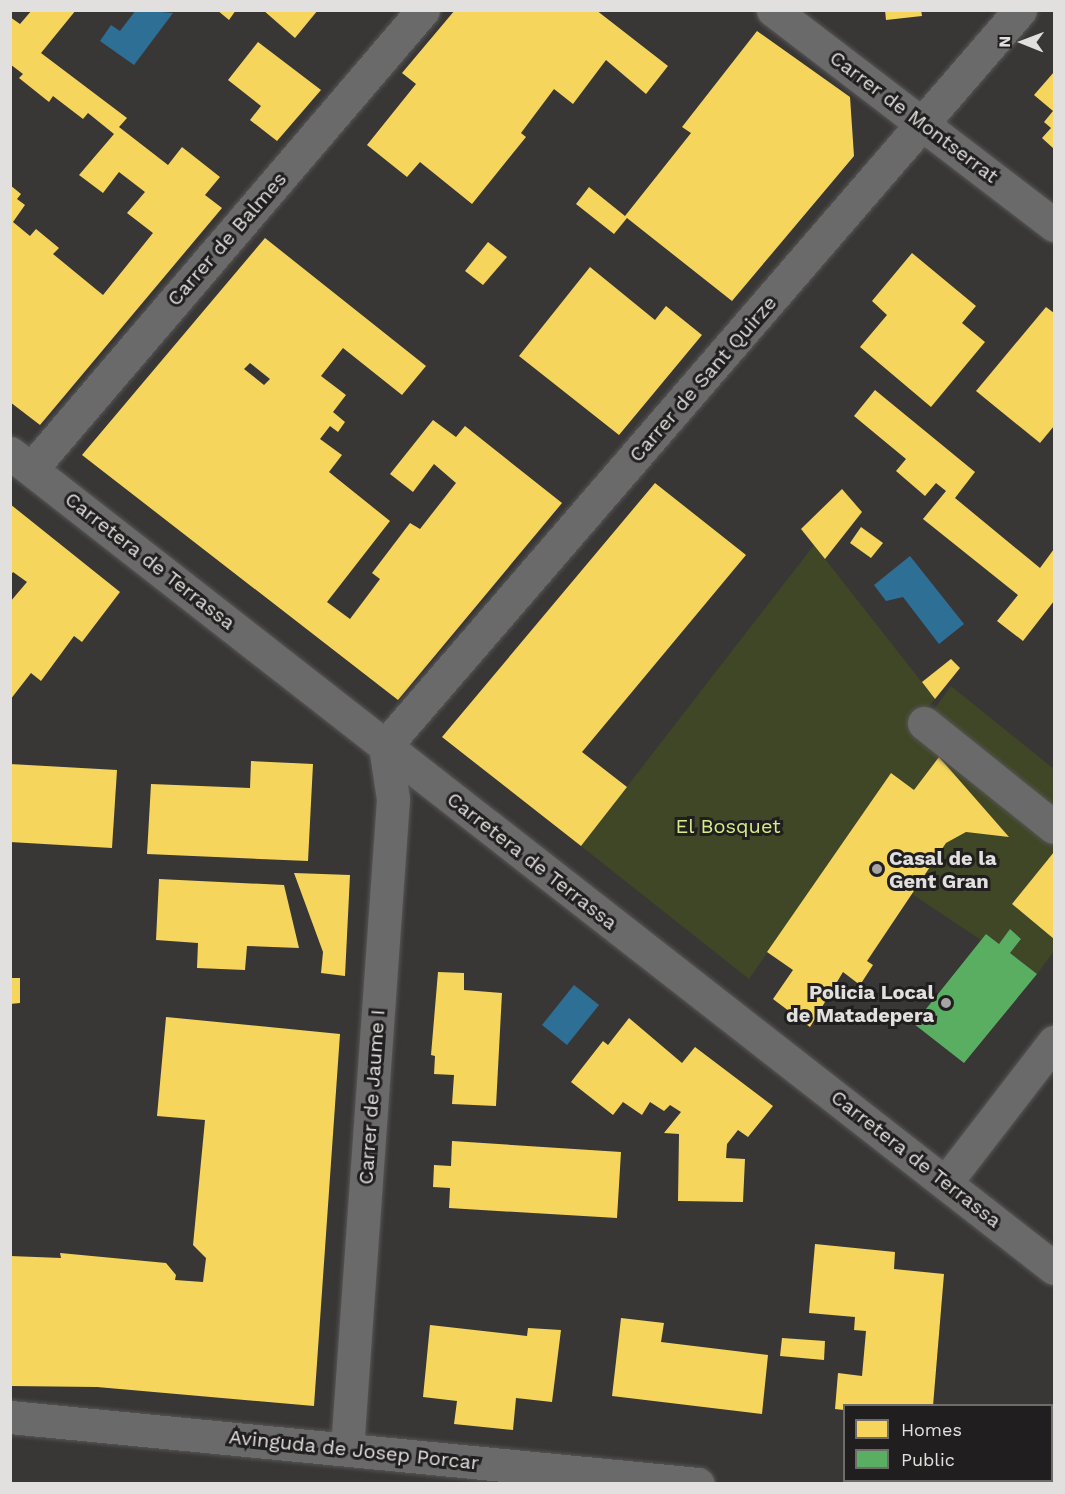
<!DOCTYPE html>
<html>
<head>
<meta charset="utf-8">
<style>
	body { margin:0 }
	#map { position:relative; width:1065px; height:1494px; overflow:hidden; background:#393736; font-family:"Work Sans",sans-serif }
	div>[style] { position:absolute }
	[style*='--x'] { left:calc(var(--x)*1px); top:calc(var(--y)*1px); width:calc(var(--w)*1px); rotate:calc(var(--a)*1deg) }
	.green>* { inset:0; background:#3f4726 }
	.water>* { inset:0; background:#2e6f96 }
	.homes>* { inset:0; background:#f6d55c }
	.public>* { inset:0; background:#5aae61 }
	.roads { filter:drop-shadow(0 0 2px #575555) drop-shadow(0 0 2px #575555) }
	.street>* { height:33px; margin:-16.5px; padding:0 16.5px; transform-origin:16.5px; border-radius:16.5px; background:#6a6a6a }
	.dots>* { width:16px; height:16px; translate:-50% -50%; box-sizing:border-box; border:3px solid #201e1e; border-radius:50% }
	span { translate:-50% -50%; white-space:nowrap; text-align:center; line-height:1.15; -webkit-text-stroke:6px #201e1e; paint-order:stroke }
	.street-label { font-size:20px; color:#e2e0df }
	.park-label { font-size:20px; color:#d5ed8a }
	.poi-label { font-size:20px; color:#e2e0df; font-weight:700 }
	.left { translate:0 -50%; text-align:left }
	.right { translate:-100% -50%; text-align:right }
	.frame { position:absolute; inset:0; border:12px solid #e2e0df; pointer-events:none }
	.legend { position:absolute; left:843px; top:1404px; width:210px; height:78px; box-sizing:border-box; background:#201e1e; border:2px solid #6e6c6b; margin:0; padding:8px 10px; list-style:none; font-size:18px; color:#e2e0df }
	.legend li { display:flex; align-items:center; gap:12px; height:30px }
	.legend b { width:30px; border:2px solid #6e6c6b }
	.north { position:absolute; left:993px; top:12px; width:60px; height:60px; -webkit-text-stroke:4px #201e1e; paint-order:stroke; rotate:271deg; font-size:16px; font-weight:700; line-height:24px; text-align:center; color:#e2e0df }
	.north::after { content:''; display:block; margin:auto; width:21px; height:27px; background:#e2e0df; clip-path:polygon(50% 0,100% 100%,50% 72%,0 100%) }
</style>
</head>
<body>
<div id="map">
	<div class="green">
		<div style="clip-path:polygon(814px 545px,935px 699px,923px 713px,1054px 818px,1054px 852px,1012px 904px,1054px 939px,1054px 951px,1037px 974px,1010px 953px,1021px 939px,1010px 930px,999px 944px,986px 934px,981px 940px,912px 894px,946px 843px,966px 832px,1008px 836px,939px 757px,914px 790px,891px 773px,749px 979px,581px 846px)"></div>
		<div style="clip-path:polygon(951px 686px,1054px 769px,1054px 816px,930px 715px)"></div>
	</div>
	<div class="water">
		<div style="clip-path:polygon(136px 10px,173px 13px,134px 65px,100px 41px,111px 25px,120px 31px)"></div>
		<div style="clip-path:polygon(910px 556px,964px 624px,939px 644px,903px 597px,886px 601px,874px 585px)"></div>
		<div style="clip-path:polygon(574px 985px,599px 1005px,567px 1045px,542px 1025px)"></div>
	</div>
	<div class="homes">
		<div style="clip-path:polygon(32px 10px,76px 10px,41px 53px,127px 118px,119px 127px,168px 165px,182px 147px,220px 177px,205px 195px,222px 208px,40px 425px,10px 402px,10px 185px,21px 194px,17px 199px,25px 205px,13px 222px,30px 236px,36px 229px,59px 248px,53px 254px,103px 295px,153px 233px,127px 213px,145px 192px,119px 172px,103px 193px,79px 175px,114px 134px,88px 113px,83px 119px,53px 96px,49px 102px,19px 78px,23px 74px,10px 64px,10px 17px,20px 24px)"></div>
		<div style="clip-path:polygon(217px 10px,236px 10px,229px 20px)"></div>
		<div style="clip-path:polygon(263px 10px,318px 10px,295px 38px)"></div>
		<div style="clip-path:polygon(455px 10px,596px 10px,668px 66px,646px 94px,606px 60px,573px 104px,554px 89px,521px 133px,526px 137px,472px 204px,420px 162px,407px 177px,367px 145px,416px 84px,402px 73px)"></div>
		<div style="clip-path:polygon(885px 10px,921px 10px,922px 16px,886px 20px)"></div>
		<div style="clip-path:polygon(757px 31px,850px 97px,854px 156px,732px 301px,627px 218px,614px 234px,576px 204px,589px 187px,625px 216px,691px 133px,682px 127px)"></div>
		<div style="clip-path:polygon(258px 42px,321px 90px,277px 141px,250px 120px,261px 106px,228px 80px)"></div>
		<div style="clip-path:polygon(1054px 72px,1054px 149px,1042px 138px,1051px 128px,1044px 122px,1053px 111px,1034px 95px)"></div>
		<div style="clip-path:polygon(evenodd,265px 238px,426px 366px,402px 395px,343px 348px,321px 376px,346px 395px,333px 412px,345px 422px,338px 432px,330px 426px,320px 439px,342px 455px,329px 472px,390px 521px,327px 602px,350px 619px,380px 579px,372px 573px,410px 523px,420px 529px,456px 483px,434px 464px,413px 492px,390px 474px,433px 420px,456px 437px,465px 426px,562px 503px,398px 700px,82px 455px,265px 238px,250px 363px,270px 379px,264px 385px,244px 369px,250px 363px)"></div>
		<div style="clip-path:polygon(488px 242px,507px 257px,483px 285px,465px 271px)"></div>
		<div style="clip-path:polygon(912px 253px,976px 306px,962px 323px,985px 342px,931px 407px,860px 347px,887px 315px,872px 301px)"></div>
		<div style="clip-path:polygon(590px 267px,655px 320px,666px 306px,702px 335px,619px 435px,519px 356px)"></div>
		<div style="clip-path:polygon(1046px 307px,1054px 313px,1054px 426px,1040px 443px,976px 391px)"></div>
		<div style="clip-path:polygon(875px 390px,975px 472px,955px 498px,1040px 568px,1054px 549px,1054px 601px,1023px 641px,997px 621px,1018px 595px,923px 519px,946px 491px,936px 483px,925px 496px,896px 471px,906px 459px,854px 416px)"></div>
		<div style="clip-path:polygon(655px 483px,746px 555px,582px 752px,627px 787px,581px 846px,442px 737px)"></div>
		<div style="clip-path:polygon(842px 489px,862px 512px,825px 559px,801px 529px)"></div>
		<div style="clip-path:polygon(10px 504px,120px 592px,82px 642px,74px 636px,41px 681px,31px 673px,10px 700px,10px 602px,27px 582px,13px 572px,10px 576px)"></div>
		<div style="clip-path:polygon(861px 527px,883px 543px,871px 558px,850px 543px)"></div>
		<div style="clip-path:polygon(951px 659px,960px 668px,935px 699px,922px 682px)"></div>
		<div style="clip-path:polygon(939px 757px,1009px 837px,966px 832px,946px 843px,867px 961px,873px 965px,860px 985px,843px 972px,810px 1027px,773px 999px,793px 970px,767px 952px,891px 773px,914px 790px)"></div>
		<div style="clip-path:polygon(251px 761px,313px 764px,308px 861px,147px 854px,151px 784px,250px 788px)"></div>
		<div style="clip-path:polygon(10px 764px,117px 770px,112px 848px,10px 842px)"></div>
		<div style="clip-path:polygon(1054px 852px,1054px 939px,1012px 904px)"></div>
		<div style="clip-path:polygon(294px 873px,350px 875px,345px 976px,321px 973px,323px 952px)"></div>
		<div style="clip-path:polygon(159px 879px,284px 885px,299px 948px,247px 946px,245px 970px,197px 968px,198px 943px,156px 940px)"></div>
		<div style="clip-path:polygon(438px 972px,464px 973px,464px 990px,502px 993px,496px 1106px,452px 1104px,454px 1075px,434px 1074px,435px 1056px,431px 1055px)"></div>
		<div style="clip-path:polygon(10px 978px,20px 978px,20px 1003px,10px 1004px)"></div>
		<div style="clip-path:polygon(166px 1017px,340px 1034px,314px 1406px,97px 1387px,10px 1386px,10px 1256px,61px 1258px,60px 1253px,166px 1263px,176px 1275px,175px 1280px,203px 1282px,206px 1258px,193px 1245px,205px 1120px,157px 1116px)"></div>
		<div style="clip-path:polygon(629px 1018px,682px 1063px,695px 1047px,773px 1106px,748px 1137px,738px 1130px,727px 1144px,726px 1158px,745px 1159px,743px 1202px,678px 1201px,679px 1134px,664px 1133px,681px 1112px,670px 1105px,664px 1111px,650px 1102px,642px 1115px,623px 1102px,613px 1115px,571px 1082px,603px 1041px,608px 1045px)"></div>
		<div style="clip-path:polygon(452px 1141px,621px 1152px,617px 1218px,449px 1208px,450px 1188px,433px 1187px,434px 1165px,451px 1166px)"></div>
		<div style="clip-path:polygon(815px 1244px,895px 1252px,894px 1269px,944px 1274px,933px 1406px,844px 1406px,844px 1410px,835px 1409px,838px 1373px,862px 1376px,866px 1331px,854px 1330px,855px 1317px,809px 1313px)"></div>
		<div style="clip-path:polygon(621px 1318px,664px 1323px,661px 1342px,768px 1355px,762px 1414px,612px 1396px)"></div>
		<div style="clip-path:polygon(430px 1325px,527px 1336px,528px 1328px,561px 1330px,552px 1402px,516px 1398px,513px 1430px,454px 1424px,457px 1401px,423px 1397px)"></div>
		<div style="clip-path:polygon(782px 1338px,825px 1341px,824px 1360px,780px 1356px)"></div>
	</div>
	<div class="public">
		<div style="clip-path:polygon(1010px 929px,1021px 939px,1010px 953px,1037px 974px,964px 1063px,914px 1024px,986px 934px,999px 944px)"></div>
	</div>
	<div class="roads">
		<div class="street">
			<div style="--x:773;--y:10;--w:354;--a:37.4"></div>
			<div style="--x:10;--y:453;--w:1324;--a:37.98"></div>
			<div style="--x:32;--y:468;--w:602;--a:-49.51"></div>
			<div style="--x:924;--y:723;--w:166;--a:38.7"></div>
			<div style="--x:385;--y:746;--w:972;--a:-49.21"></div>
			<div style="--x:946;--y:1182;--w:177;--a:-52.4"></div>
			<div style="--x:10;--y:1417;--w:691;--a:5.56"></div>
			<div style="--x:347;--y:1449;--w:652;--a:-85.95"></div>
			<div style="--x:393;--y:799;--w:54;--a:-98.6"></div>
		</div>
	</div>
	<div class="dots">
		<div style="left:877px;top:869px;background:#a7a5a4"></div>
		<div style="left:946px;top:1003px;background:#a7a5a4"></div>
	</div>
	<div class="street-label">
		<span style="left:914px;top:117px;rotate:37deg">Carrer de Montserrat</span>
		<span style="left:227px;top:239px;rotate:-49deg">Carrer de Balmes</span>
		<span style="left:703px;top:379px;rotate:-49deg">Carrer de Sant Quirze</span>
		<span style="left:150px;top:561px;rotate:38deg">Carretera de Terrassa</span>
		<span style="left:532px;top:861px;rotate:38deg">Carretera de Terrassa</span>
		<span style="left:372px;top:1097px;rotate:-86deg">Carrer de Jaume I</span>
		<span style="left:916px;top:1159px;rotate:38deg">Carretera de Terrassa</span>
		<span style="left:354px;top:1450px;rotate:6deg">Avinguda de Josep Porcar</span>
	</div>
	<div class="park-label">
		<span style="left:728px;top:826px">El Bosquet</span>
	</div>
	<div class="poi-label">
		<span class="left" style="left:889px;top:870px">Casal de la<br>Gent Gran</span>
		<span class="right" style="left:934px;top:1004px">Policia Local<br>de Matadepera</span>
	</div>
	<div class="frame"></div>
	<ul class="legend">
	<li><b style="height:16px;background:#f6d55c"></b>Homes</li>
	<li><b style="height:16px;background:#5aae61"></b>Public</li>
	</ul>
	<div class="north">N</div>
</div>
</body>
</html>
